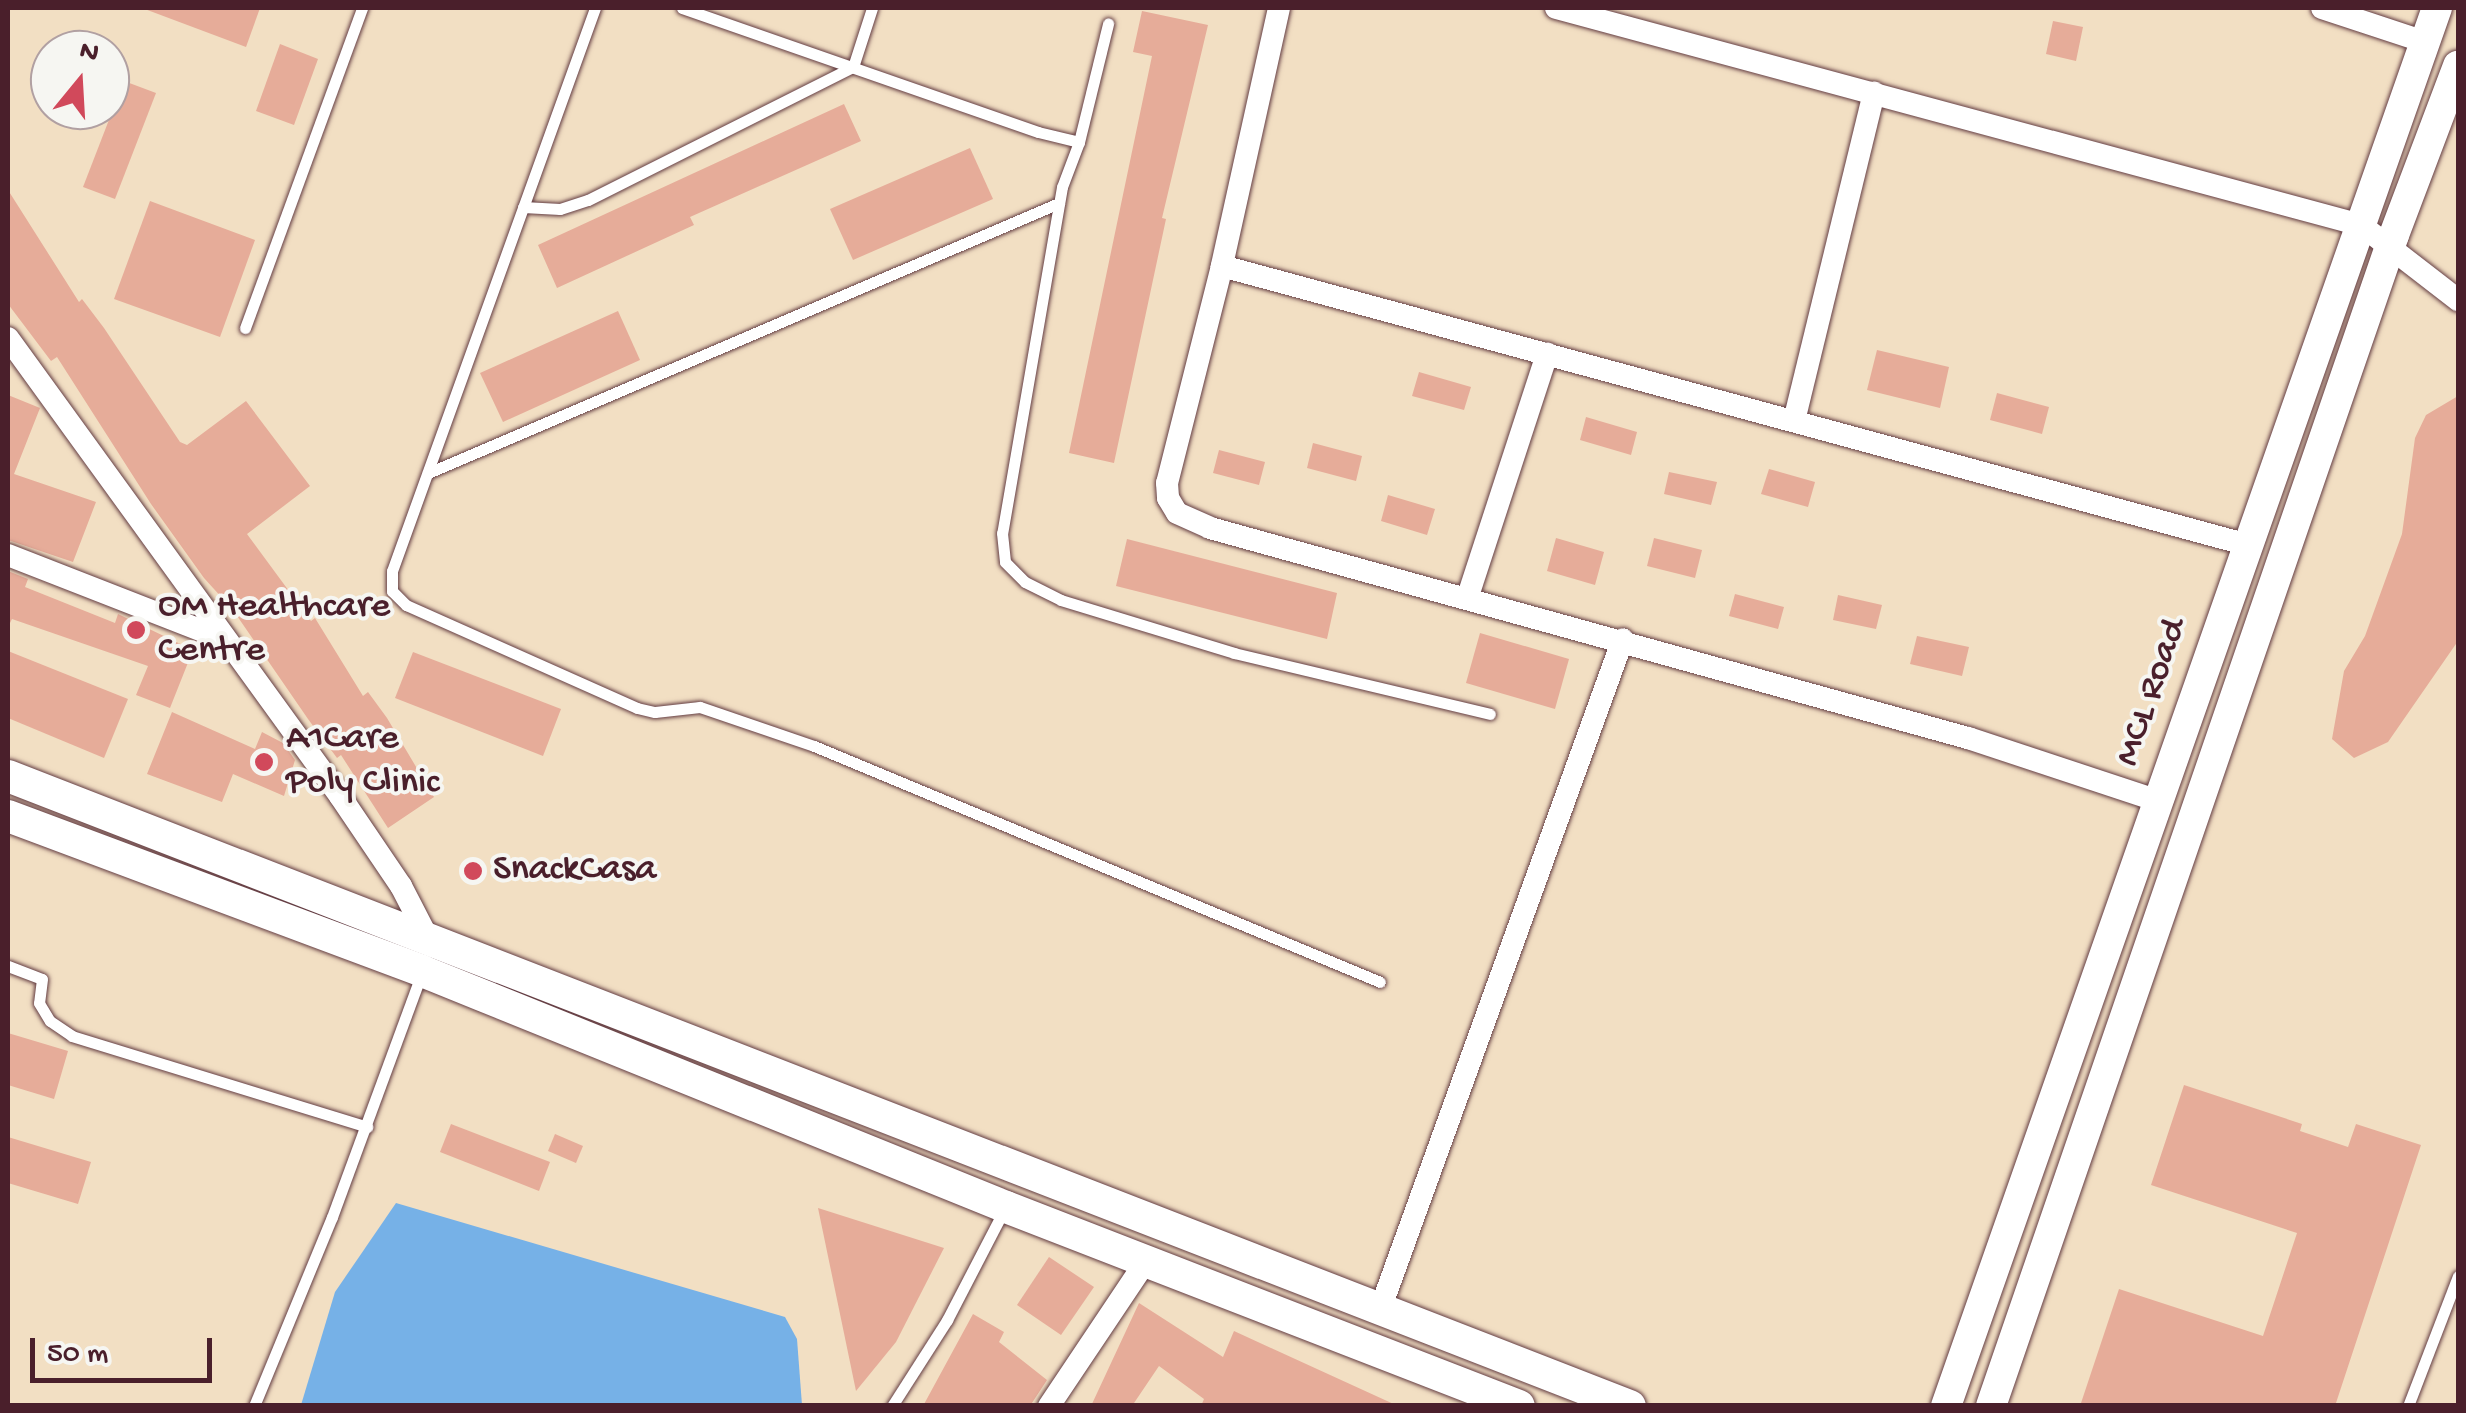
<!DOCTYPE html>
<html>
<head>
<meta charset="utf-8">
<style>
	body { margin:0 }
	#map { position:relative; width:2466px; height:1413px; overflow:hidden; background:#f2dfc3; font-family:"Gochi Hand",sans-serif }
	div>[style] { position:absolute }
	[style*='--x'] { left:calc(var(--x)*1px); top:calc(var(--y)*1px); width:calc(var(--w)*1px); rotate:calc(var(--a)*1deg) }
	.water>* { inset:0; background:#76b1e7 }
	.building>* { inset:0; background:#e6ac99 }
	.roads { filter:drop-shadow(0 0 2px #633c42) drop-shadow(0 0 2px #633c42) }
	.service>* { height:11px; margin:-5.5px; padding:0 5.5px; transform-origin:5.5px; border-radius:5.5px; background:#fff }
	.minor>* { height:22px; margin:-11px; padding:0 11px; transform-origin:11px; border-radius:11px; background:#fff }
	.tertiary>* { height:30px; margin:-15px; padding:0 15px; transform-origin:15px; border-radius:15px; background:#fff }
	.secondary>* { height:32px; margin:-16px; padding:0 16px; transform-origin:16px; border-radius:16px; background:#fff }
	.dots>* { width:28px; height:28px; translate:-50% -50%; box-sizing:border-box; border:5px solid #f6f6f2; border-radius:50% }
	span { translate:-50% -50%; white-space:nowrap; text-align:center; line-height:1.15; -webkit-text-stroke:8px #f6f6f2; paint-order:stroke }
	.poi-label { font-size:38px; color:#4a1f2b }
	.left { translate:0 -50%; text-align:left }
	.street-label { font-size:38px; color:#4a1f2b }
	.frame { position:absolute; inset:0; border:10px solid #4a1f2b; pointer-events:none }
	.north { position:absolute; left:30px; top:30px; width:100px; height:100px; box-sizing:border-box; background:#f6f6f2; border:2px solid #b1a0a2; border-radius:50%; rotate:18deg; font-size:28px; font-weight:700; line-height:40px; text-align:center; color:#4a1f2b }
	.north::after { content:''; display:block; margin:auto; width:35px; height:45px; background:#d1495b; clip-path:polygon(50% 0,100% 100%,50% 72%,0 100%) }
	.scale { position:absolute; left:30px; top:1338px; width:182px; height:45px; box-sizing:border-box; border:5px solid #4a1f2b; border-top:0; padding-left:12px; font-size:30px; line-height:35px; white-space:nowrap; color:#4a1f2b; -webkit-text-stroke:8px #f6f6f2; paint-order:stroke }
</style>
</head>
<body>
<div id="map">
	<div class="water">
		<div style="clip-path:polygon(396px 1203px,785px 1317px,797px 1339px,802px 1405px,301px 1405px,335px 1292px)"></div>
	</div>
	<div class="building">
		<div style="clip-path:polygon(142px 8px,260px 8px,246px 47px)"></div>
		<div style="clip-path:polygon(1142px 11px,1208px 25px,1162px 218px,1166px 219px,1114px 463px,1069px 453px,1152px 56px,1133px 52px)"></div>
		<div style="clip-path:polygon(2053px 21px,2083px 27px,2076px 61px,2046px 54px)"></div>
		<div style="clip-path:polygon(280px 44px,318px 59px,294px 125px,256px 111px)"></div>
		<div style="clip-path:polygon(124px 81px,156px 93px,115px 199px,83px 187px)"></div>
		<div style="clip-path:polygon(844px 104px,861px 141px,690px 217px,694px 225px,557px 288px,538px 245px)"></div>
		<div style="clip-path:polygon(970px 148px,993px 199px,853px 260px,830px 209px)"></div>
		<div style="clip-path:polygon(8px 190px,79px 302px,82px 299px,104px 328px,180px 442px,187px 445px,246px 401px,310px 486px,247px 534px,311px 621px,315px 618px,363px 696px,368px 692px,387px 718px,434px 797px,388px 828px,341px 755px,337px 758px,308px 719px,233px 610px,204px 578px,151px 504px,57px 357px,51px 361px,8px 304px)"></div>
		<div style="clip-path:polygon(150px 201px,255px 240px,220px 337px,114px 299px)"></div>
		<div style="clip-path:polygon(618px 311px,640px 360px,503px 422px,480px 373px)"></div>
		<div style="clip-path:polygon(1877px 350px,1949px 367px,1940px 408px,1867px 390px)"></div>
		<div style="clip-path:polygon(1419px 372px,1471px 387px,1464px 410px,1412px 396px)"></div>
		<div style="clip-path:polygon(1997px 393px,2049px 407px,2042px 434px,1990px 420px)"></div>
		<div style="clip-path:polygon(8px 395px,40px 408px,14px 474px,96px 502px,73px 562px,8px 540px)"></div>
		<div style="clip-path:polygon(2458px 396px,2458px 641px,2388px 742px,2354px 758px,2332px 739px,2344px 671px,2365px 636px,2402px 534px,2415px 438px,2426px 415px)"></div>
		<div style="clip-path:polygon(1586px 417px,1637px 432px,1631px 455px,1580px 440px)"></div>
		<div style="clip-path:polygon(1313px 443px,1362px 456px,1356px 481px,1307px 468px)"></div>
		<div style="clip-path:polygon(1219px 450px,1265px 462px,1259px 485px,1213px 473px)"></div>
		<div style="clip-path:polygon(1769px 469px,1815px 482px,1808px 507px,1761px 494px)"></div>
		<div style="clip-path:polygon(1669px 472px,1717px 482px,1711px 505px,1664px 494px)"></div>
		<div style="clip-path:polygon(1388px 495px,1435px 509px,1427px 535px,1381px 521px)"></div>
		<div style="clip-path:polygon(1556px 538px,1604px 552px,1595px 585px,1547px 571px)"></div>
		<div style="clip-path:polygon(1654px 538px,1702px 550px,1695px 578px,1647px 566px)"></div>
		<div style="clip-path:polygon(1127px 539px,1337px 593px,1327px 639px,1116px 586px)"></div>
		<div style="clip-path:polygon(8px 571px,28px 579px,25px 587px,115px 623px,118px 614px,193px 650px,170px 708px,136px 695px,148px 666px,12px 619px,8px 627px)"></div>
		<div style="clip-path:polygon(1735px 594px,1784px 607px,1778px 629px,1729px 616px)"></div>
		<div style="clip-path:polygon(1838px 595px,1882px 605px,1876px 629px,1833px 620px)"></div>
		<div style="clip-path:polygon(1480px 633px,1569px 659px,1555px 709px,1466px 683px)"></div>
		<div style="clip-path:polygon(1917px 636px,1969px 647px,1962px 676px,1910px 664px)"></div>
		<div style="clip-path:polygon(8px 651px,128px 699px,104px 758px,8px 718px)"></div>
		<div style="clip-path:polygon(413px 652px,561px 709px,543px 756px,395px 698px)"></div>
		<div style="clip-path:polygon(172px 712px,255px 749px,262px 732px,283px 743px,295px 760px,284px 796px,233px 774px,222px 802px,147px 774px)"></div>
		<div style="clip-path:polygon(8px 1033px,68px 1051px,54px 1099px,8px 1085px)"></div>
		<div style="clip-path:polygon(2184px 1085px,2302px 1124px,2300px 1131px,2348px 1147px,2356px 1124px,2421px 1145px,2335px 1406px,2080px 1406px,2119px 1289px,2263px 1336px,2297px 1233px,2151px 1185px)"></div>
		<div style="clip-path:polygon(451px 1124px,550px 1162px,539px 1191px,440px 1152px)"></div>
		<div style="clip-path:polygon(555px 1134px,583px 1146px,576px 1163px,548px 1151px)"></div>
		<div style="clip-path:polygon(8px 1137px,91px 1162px,78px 1204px,8px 1183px)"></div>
		<div style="clip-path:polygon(818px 1208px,944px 1248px,896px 1342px,856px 1391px)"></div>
		<div style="clip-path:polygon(1049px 1257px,1094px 1287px,1061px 1335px,1017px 1305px)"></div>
		<div style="clip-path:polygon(1139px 1303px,1223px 1357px,1234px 1331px,1398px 1406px,1201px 1406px,1204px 1399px,1159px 1366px,1132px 1406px,1091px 1406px)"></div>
		<div style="clip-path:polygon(973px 1314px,1004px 1332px,999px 1342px,1047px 1380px,1030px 1406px,923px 1406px)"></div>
	</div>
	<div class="roads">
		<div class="service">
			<div style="--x:595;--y:8;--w:598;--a:109.83"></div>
			<div style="--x:392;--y:571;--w:20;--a:90"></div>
			<div style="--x:392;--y:591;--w:20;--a:45"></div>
			<div style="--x:406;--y:605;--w:253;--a:24"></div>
			<div style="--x:637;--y:708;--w:18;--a:13"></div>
			<div style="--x:655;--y:712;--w:45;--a:-6.3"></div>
			<div style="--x:700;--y:707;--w:120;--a:18.9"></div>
			<div style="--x:814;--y:746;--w:613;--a:22.63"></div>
			<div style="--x:682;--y:8;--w:377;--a:19.2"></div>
			<div style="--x:1038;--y:132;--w:42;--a:13.7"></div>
			<div style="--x:1079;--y:142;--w:48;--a:110.7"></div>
			<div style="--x:1062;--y:187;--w:351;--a:99.8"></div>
			<div style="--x:1002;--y:533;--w:29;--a:84"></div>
			<div style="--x:1005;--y:562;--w:28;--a:45"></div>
			<div style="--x:1025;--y:582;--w:40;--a:26.6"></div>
			<div style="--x:1061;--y:600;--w:181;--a:17"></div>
			<div style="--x:1234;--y:653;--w:263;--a:13.4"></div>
			<div style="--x:1079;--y:142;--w:122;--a:-76.2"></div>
			<div style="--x:523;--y:207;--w:37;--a:3"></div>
			<div style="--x:560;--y:209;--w:29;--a:-18"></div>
			<div style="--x:588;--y:200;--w:297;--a:-26.7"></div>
			<div style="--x:853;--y:67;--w:62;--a:-72.1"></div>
			<div style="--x:245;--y:328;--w:341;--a:-69.9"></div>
			<div style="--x:428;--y:473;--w:686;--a:-23.17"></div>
			<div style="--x:8;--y:966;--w:36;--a:21"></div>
			<div style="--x:42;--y:979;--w:24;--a:97"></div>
			<div style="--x:39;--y:1003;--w:21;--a:59"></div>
			<div style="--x:50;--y:1021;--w:27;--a:34"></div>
			<div style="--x:72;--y:1036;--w:309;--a:17.1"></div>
			<div style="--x:254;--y:1406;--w:204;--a:-67.6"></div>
			<div style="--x:332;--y:1217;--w:258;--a:-69.8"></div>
			<div style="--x:892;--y:1406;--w:102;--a:-57.4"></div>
			<div style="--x:947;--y:1320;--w:124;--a:-62.6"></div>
			<div style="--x:2408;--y:1406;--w:139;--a:-69"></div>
		</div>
		<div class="minor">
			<div style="--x:1279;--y:8;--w:264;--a:102.5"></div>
			<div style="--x:1222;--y:266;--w:224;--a:104.2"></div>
			<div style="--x:1167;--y:483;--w:15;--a:86"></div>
			<div style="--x:1168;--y:498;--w:17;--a:59"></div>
			<div style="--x:1177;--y:513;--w:36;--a:24"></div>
			<div style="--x:1210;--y:528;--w:787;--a:15.49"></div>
			<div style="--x:1968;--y:738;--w:200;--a:18.3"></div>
			<div style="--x:1556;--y:8;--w:834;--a:15.09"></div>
			<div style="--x:2361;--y:225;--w:123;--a:37.7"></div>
			<div style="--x:2322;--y:8;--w:108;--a:18.3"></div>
			<div style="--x:1222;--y:266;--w:1063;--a:15.21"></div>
			<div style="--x:8;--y:338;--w:566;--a:54.06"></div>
			<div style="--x:340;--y:796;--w:109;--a:55.9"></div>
			<div style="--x:401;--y:886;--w:65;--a:62.7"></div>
			<div style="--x:1794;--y:421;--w:338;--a:-76.3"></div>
			<div style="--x:8;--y:555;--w:231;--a:21.3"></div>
			<div style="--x:1468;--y:596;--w:255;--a:-71.9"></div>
			<div style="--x:1381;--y:1307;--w:710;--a:-70.09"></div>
			<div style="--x:1049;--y:1406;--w:174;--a:-56.2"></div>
		</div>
		<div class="tertiary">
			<div style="--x:1946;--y:1406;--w:1482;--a:-70.65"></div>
			<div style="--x:1991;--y:1406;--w:1238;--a:-71.01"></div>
			<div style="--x:2394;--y:235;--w:181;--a:-69.3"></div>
		</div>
		<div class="secondary">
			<div style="--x:8;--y:776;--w:1740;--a:21.23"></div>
			<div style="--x:8;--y:816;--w:442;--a:20.5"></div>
			<div style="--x:422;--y:971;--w:630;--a:22"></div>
			<div style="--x:1006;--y:1207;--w:550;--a:21.2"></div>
		</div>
	</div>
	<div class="dots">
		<div style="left:136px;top:630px;background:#d1495b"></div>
		<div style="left:264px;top:762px;background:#d1495b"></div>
		<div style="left:473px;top:871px;background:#d1495b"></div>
	</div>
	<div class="poi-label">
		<span class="left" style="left:158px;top:630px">OM Healthcare<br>Centre</span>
		<span class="left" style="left:286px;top:762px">A1Care<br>Poly Clinic</span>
		<span class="left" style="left:493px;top:871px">SnackCasa</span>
	</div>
	<div class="street-label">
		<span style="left:2153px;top:693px;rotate:-71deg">MCL Road</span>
	</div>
	<div class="frame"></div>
	<div class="north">N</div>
	<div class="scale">50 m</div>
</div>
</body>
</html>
